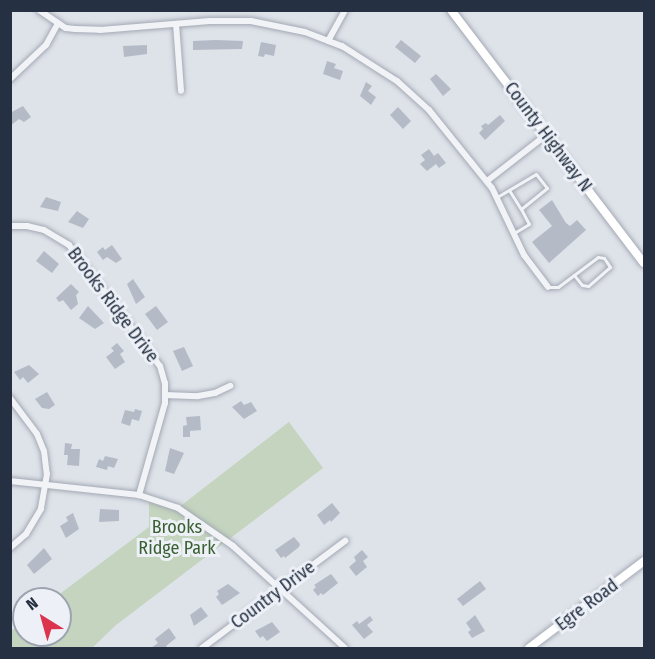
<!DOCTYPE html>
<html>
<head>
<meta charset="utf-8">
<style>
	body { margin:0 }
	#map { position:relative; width:655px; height:659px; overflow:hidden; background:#dee2e9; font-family:"Fira Sans Condensed",sans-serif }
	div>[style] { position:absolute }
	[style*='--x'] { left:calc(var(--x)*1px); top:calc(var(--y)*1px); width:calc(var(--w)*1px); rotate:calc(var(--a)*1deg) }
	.green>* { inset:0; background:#c4d4be }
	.building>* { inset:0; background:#b4bbc7 }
	.roads { filter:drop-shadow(0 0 2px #a3a9b4) drop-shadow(0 0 2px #a3a9b4) }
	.lane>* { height:3px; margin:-1.5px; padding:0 1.5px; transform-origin:1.5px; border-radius:1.5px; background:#f1f3f7 }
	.street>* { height:6px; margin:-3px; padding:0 3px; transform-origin:3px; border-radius:3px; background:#f1f3f7 }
	.secondary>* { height:8px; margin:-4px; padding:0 4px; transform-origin:4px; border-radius:4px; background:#fff }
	span { translate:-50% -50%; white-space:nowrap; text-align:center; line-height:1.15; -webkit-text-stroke:6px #edf1f7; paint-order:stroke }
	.street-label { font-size:18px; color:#253042 }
	.park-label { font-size:18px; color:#3a5f31 }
	.frame { position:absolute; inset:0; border:12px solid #253042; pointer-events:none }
	.north { position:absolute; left:12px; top:587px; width:60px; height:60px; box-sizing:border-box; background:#edf1f7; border:2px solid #9da4af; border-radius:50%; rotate:323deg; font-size:16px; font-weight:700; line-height:24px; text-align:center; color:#253042 }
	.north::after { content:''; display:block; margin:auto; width:21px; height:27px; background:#dd344d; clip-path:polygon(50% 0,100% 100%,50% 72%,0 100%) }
</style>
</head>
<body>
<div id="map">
	<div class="green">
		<div style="clip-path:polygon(289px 422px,323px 468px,116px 625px,92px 648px,11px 648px,11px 631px,24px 621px,24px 635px,60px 635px,60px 599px,53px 599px,149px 527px,149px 497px,178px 508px)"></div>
	</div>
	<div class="building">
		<div style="clip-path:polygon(216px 40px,243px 41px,242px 49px,193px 50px,193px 41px)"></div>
		<div style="clip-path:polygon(401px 40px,421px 56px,415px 63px,395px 47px)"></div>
		<div style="clip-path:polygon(261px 42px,276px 45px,274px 56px,265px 54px,264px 57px,258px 56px)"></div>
		<div style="clip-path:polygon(147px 45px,147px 54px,124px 57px,123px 46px)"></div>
		<div style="clip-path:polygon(327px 61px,336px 64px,334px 68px,343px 71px,340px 80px,323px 74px)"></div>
		<div style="clip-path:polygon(436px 74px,451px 89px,443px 96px,430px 79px)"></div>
		<div style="clip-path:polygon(366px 82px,372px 86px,368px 91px,376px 97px,371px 105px,360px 96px)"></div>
		<div style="clip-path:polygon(23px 106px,31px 117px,24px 122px,19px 119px,10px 126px,10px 113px)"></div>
		<div style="clip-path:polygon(398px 107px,411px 121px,403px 129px,390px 115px)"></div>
		<div style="clip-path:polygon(500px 115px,505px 121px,485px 140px,479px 133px,483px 129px,481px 126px,486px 123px,488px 125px)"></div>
		<div style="clip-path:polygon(429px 149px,434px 156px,438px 153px,446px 163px,439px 168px,436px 164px,427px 171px,420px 164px,425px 160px,421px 155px)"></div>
		<div style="clip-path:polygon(46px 197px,61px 202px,58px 211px,40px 207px)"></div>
		<div style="clip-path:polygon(552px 200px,566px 223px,570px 226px,577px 220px,586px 230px,549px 263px,532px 242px,552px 226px,539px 210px)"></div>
		<div style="clip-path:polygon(77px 211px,89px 219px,83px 228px,68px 222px)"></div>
		<div style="clip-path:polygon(112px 245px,122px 259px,116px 263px,107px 257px,103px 260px,97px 252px,103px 247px,105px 250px)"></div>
		<div style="clip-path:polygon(44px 251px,59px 264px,52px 273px,36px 261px)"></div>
		<div style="clip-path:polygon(133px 279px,145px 297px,136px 304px,127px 284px)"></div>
		<div style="clip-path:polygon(71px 284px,79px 292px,76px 295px,78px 304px,71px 310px,63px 300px,59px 302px,56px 298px)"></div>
		<div style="clip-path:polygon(88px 306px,104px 323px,95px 329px,79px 318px)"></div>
		<div style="clip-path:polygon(156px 306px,168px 322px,157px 330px,145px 314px)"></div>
		<div style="clip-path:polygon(117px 343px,124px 351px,120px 354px,125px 362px,115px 369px,106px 357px,114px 351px,111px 348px)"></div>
		<div style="clip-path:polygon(184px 347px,193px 366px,182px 371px,173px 351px)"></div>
		<div style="clip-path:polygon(29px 365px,39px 374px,28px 383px,23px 377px,20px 380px,14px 372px)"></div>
		<div style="clip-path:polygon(47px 392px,55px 405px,49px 409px,42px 408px,35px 399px)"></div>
		<div style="clip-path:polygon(241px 401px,244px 405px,251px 402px,257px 411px,244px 419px,232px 407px)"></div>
		<div style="clip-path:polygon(135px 409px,142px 411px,139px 421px,132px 419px,130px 426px,121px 423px,125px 410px,134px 412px)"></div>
		<div style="clip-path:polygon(200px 416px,201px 430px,190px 431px,190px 437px,183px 437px,183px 426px,187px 425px,186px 417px)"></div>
		<div style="clip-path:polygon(65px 443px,72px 444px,71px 449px,80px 449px,79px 466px,67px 465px,68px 455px,64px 455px)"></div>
		<div style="clip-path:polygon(170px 448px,184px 453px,174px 474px,165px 471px)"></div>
		<div style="clip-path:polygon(105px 456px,118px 459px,114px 468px,108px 466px,107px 470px,96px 467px,99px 459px,103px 461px)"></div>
		<div style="clip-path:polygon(332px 503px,340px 513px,331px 522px,330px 520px,324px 525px,317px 515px)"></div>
		<div style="clip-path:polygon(100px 509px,119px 510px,119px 521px,99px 522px)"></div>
		<div style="clip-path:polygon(73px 513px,79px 529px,66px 538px,60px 526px,68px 521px,66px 517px)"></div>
		<div style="clip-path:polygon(294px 537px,300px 544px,299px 547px,285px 558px,284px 556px,281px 558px,275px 550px)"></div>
		<div style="clip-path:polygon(44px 548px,52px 559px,34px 574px,27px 565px)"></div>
		<div style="clip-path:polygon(362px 550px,368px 557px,363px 561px,367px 567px,356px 576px,349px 567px,356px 561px,354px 557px)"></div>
		<div style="clip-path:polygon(331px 574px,338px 583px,323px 595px,321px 593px,318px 596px,313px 590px,316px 587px,314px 585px)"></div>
		<div style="clip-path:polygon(480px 581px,486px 589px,463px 606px,457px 599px)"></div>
		<div style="clip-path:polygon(228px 584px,240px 593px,222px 605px,216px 597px,219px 594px,217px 591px)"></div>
		<div style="clip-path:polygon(201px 607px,208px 616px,194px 626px,190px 615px)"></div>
		<div style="clip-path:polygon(475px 615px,485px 631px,472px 638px,468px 632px,471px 630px,466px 623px)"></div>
		<div style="clip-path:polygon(370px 616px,373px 620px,367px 625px,373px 632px,364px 639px,352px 625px,357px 621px,359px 624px)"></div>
		<div style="clip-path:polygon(272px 622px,280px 632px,267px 641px,263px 636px,260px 638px,255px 631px)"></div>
		<div style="clip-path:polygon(169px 628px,176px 638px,166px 646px,168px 648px,151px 648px,158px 643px,155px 639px)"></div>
	</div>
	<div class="roads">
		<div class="lane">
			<div style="--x:509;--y:190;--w:22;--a:58"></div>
			<div style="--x:497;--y:197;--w:45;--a:-30.5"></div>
			<div style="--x:536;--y:174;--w:18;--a:52"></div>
			<div style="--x:547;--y:188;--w:33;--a:141"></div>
			<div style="--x:521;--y:209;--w:17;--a:62"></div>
			<div style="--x:529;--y:224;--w:17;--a:149"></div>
			<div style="--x:548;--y:287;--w:10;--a:0"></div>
			<div style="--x:558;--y:287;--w:50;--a:-36.9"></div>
			<div style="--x:598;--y:257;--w:6;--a:9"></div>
			<div style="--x:604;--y:258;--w:11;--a:56"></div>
			<div style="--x:610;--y:267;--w:29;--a:139"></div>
			<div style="--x:588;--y:286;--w:6;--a:-171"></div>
			<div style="--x:582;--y:285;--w:13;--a:-129"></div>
		</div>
		<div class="street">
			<div style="--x:39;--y:10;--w:32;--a:34"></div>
			<div style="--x:66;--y:28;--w:9;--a:6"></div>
			<div style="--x:75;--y:29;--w:25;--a:2"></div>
			<div style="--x:100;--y:30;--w:110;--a:-4.7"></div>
			<div style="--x:210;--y:21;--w:41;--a:0"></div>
			<div style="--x:251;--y:21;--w:55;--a:11.5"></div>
			<div style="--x:305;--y:32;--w:40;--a:21"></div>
			<div style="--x:342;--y:46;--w:65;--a:32.5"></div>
			<div style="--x:397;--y:81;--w:43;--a:42.2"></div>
			<div style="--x:429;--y:110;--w:100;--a:51.1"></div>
			<div style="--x:492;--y:188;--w:74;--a:64.5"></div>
			<div style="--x:524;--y:255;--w:40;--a:53"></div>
			<div style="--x:176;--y:24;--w:67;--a:85.7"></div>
			<div style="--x:328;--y:41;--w:35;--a:-61"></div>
			<div style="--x:10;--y:79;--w:50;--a:-43.4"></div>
			<div style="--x:46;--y:45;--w:25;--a:-61"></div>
			<div style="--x:487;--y:181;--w:75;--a:-37.9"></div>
			<div style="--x:10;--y:226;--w:17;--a:0"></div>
			<div style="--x:27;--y:226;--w:17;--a:13"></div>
			<div style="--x:44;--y:230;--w:29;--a:31"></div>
			<div style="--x:69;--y:245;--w:151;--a:53.1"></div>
			<div style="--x:160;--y:366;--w:18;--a:74"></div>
			<div style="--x:165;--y:383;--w:20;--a:90"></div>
			<div style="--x:165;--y:403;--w:96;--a:105.8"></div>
			<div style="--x:165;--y:395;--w:33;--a:2"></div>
			<div style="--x:198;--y:396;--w:17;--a:-10"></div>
			<div style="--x:215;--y:393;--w:17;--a:-25"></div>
			<div style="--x:10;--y:398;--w:45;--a:53.1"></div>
			<div style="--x:37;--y:434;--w:18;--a:68"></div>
			<div style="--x:44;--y:451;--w:23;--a:83"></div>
			<div style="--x:47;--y:474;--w:36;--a:100"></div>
			<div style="--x:41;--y:509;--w:29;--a:121"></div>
			<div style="--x:26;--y:534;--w:21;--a:139"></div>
			<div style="--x:10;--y:481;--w:130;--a:6.2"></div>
			<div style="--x:139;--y:495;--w:41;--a:18.4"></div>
			<div style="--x:178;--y:508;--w:67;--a:34.6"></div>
			<div style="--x:233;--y:546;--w:151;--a:42.3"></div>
			<div style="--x:202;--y:648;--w:179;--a:-36.8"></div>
		</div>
		<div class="secondary">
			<div style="--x:451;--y:10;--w:318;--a:52.7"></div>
			<div style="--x:529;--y:648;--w:144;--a:-37.1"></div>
		</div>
	</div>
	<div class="street-label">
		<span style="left:548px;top:137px;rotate:53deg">County Highway N</span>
		<span style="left:113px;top:305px;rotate:53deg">Brooks Ridge Drive</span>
		<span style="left:273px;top:595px;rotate:-37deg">Country Drive</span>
		<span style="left:587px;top:605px;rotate:-37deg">Egre Road</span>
	</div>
	<div class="park-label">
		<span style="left:177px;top:538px">Brooks<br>Ridge Park</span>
	</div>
	<div class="frame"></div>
	<div class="north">N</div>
</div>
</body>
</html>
